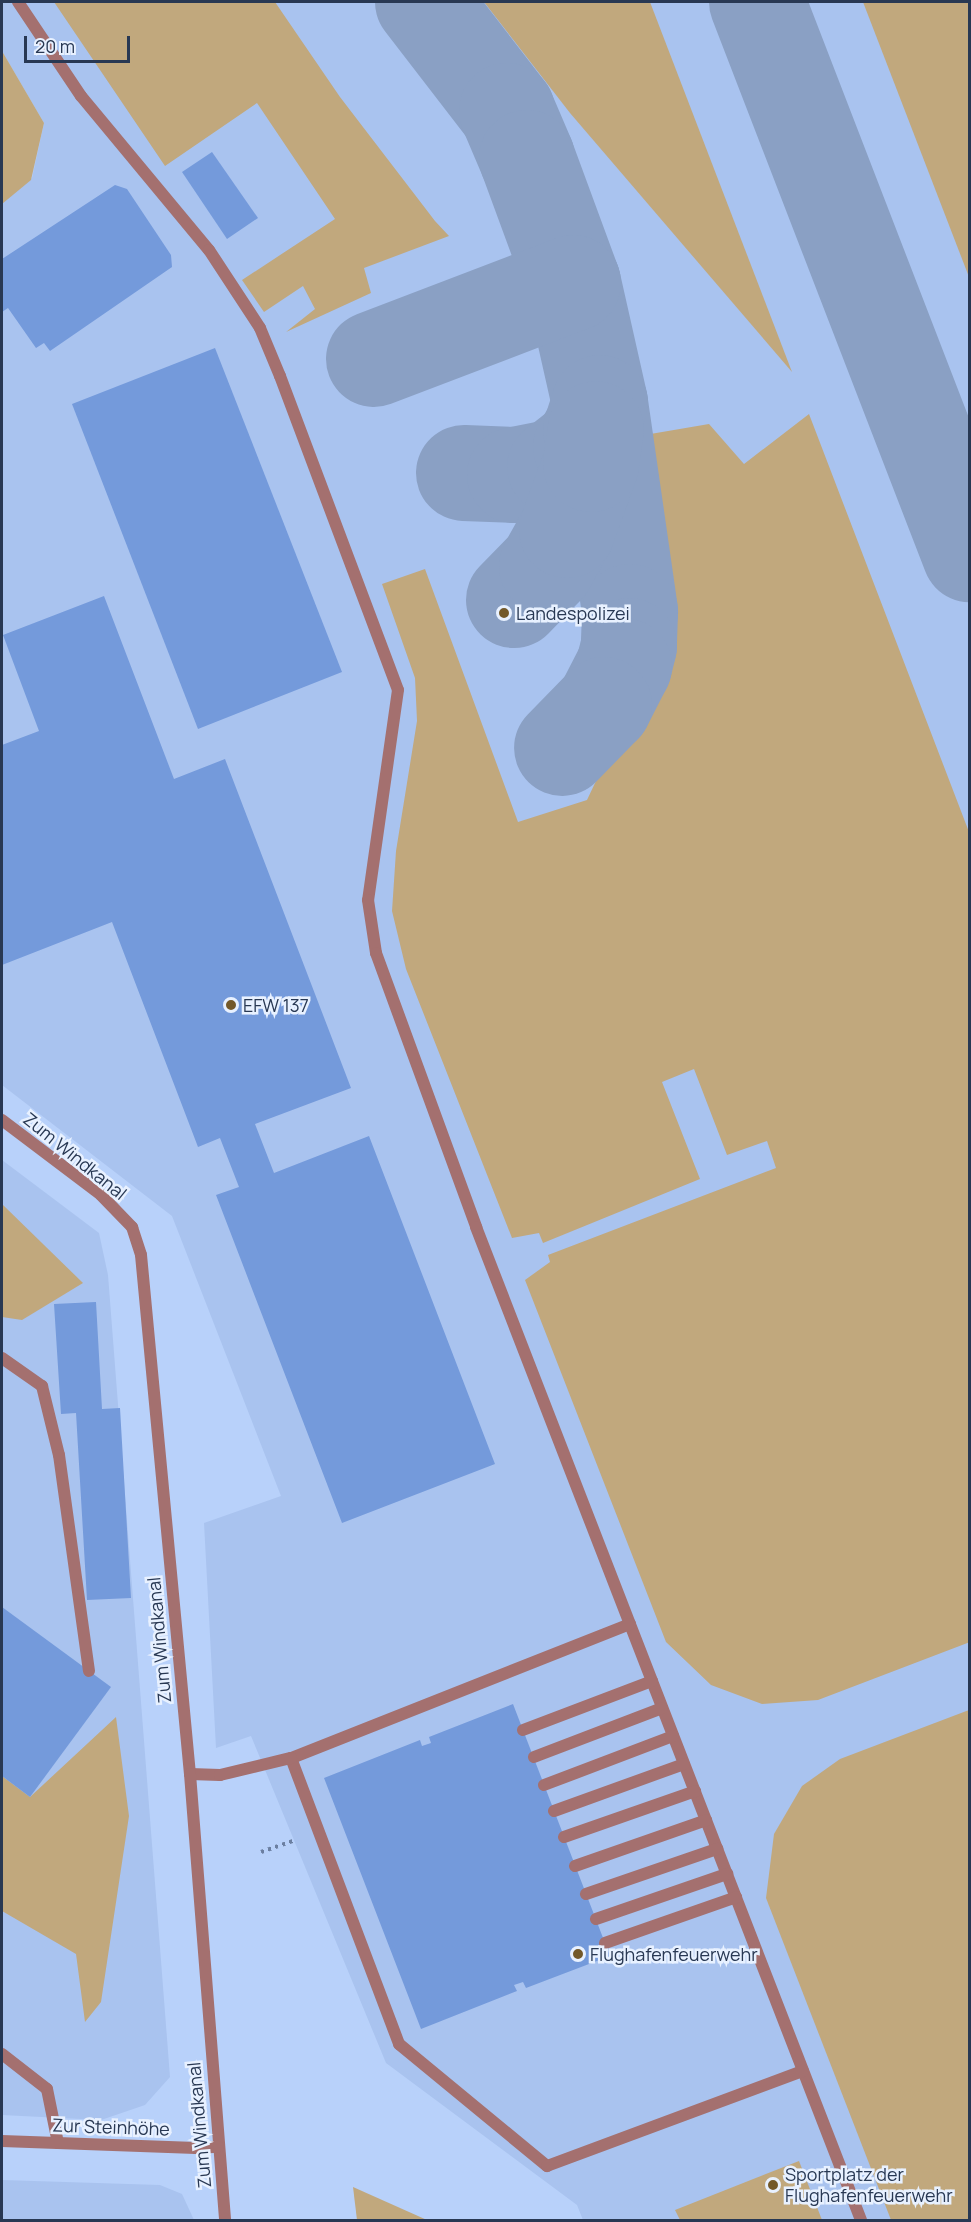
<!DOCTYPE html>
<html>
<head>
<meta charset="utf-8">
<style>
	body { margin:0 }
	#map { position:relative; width:971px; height:2222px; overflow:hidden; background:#b8d1fa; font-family:Manrope,sans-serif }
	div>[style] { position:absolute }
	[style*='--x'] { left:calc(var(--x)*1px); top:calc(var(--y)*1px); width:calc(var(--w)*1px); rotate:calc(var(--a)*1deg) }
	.built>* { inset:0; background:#a9c3ef }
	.green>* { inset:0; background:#c1a87d }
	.taxiway>* { height:96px; margin:-48px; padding:0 48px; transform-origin:48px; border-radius:48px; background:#8aa0c4 }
	.building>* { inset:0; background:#749adb }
	.path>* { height:4px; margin-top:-2px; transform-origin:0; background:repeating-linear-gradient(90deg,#6b7fa1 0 3px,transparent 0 7.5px) }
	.service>* { height:12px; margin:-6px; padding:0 6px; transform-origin:6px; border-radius:6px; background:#a4706f }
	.minor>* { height:12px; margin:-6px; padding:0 6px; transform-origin:6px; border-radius:6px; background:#a4706f }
	.dots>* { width:16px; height:16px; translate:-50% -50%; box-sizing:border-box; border:3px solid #e8f1ff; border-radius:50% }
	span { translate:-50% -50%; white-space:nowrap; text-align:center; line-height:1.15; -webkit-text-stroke:5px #e8f1ff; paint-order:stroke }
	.poi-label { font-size:18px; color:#283853 }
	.left { translate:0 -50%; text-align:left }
	.street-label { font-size:18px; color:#283853 }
	.frame { position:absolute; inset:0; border:3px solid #283853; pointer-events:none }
	.scale { position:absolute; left:24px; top:36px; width:106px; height:27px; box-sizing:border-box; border:3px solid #283853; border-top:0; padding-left:8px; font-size:18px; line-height:21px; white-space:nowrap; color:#283853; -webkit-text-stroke:4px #e8f1ff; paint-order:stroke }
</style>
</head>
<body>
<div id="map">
	<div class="built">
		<div style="clip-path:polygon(2px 2px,969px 2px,969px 2220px,583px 2220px,577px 2205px,386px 2063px,251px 1736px,216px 1748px,204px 1523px,281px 1496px,172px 1216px,2px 1085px,2px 203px,32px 178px,44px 123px,2px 51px)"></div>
		<div style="clip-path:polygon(2px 1160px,99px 1233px,108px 1275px,170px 2077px,145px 2105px,101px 2120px,2px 2115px)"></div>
		<div style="clip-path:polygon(2px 2180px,160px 2185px,182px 2194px,194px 2220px,2px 2220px)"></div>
	</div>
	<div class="green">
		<div style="clip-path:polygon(54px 2px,275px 2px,340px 97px,435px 221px,449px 236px,364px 268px,371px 293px,286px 332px,315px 309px,303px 286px,264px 312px,242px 280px,335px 219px,257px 103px,165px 166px)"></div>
		<div style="clip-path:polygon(484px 2px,650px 2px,792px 372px,570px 113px)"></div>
		<div style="clip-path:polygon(863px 2px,969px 2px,969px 277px)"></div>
		<div style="clip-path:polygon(2px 51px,44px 123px,31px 180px,2px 204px)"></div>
		<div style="clip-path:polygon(809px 414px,969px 832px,970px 1642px,818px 1700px,762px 1704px,711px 1685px,666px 1642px,525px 1280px,550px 1262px,548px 1255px,776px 1168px,767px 1141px,727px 1155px,694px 1069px,662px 1082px,700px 1179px,543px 1243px,539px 1233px,512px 1238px,406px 969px,392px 911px,396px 851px,417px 721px,415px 678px,382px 584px,425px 569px,518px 822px,587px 800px,657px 652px,627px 438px,709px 424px,744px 464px)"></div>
		<div style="clip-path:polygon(2px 1204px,83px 1283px,22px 1320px,2px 1317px)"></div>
		<div style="clip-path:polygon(969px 1710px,969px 2220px,891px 2220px,766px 1898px,774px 1834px,802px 1786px,840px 1759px)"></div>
		<div style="clip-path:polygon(116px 1717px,129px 1816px,101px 2002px,85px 2022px,76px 1954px,2px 1911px,2px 1776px,30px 1797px)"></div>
		<div style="clip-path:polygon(799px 2161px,822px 2220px,680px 2220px,675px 2210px)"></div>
		<div style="clip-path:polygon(353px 2187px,427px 2220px,357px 2220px)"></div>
	</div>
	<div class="taxiway">
		<div style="--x:423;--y:2;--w:138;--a:52.4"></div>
		<div style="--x:507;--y:111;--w:51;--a:66.9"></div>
		<div style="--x:527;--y:158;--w:133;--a:69.8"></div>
		<div style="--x:573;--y:283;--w:123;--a:77.3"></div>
		<div style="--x:600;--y:403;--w:211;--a:81.8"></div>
		<div style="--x:630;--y:612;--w:34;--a:92"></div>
		<div style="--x:629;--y:646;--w:21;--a:104"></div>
		<div style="--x:624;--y:666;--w:44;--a:117.1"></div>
		<div style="--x:604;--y:705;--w:60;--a:134.3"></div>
		<div style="--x:757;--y:2;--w:592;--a:68.9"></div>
		<div style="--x:374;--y:359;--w:213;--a:-20.9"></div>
		<div style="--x:464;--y:473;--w:51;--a:2.2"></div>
		<div style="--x:515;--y:475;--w:41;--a:-11.3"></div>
		<div style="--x:555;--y:467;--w:33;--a:-38"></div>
		<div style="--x:581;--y:447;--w:20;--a:-60"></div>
		<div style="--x:591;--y:430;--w:28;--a:-72"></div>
		<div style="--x:514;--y:600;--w:47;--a:-45.9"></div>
		<div style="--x:547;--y:566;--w:41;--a:-60.9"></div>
		<div style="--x:567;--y:530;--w:70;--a:-70"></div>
		<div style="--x:591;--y:464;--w:35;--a:-82"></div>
	</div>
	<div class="building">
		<div style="clip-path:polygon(212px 152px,258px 218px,227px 239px,182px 172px)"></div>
		<div style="clip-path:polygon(115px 185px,127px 189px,171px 255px,172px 267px,50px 351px,44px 343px,36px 348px,8px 308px,2px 312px,2px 259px)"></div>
		<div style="clip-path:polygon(215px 348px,342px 672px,198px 729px,72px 404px)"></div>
		<div style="clip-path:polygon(104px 596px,174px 779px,225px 759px,351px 1088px,255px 1124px,274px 1173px,369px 1136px,495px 1464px,342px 1523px,216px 1195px,239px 1187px,220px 1138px,198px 1147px,112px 922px,2px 965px,2px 745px,39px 731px,3px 635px)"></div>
		<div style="clip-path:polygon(96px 1302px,102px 1409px,120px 1408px,131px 1598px,87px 1600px,76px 1413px,61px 1414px,54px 1304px)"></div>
		<div style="clip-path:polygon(2px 1607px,111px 1687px,30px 1797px,2px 1776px)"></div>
		<div style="clip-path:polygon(513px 1704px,610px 1956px,526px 1988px,523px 1982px,514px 1985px,517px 1991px,421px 2029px,324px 1778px,420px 1740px,422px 1746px,431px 1743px,429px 1737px)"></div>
	</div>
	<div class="path">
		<div style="--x:261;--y:1852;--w:37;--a:-19"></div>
	</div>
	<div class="service">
		<div style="--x:18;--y:2;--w:113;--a:56.2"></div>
		<div style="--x:81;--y:96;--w:200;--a:50.3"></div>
		<div style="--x:209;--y:250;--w:93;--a:56.8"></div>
		<div style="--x:260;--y:328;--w:52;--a:67.4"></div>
		<div style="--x:280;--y:376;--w:335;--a:69.4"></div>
		<div style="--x:398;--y:690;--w:212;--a:98.1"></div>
		<div style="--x:368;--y:900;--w:54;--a:81.4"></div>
		<div style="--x:376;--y:953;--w:292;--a:69.9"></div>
		<div style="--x:476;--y:1227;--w:1065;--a:68.81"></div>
		<div style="--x:2;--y:1358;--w:49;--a:35"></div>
		<div style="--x:42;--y:1386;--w:71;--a:76.2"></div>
		<div style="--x:59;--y:1455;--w:218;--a:82.1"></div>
		<div style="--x:630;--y:1624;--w:365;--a:158.4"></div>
		<div style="--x:291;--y:1758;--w:306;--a:69.3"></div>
		<div style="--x:399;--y:2044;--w:192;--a:39.5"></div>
		<div style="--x:547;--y:2166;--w:273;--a:-20.4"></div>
		<div style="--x:523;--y:1730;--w:138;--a:-20.8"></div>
		<div style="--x:534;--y:1757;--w:137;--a:-20.9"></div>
		<div style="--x:190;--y:1774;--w:30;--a:2"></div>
		<div style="--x:220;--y:1775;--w:73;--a:-13.5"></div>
		<div style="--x:544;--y:1785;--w:138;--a:-20.8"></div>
		<div style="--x:554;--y:1811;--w:138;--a:-19.9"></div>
		<div style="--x:564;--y:1837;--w:139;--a:-19.3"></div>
		<div style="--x:575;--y:1866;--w:139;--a:-19.3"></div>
		<div style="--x:586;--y:1894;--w:139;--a:-19"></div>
		<div style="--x:596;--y:1919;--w:139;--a:-19"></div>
		<div style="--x:605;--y:1943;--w:139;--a:-19.3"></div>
		<div style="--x:2;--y:2054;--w:57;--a:37.9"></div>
		<div style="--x:47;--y:2089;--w:55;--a:78.5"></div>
	</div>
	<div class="minor">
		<div style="--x:2;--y:1120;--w:124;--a:37.1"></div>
		<div style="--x:101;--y:1195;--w:45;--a:45.9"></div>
		<div style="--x:132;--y:1227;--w:29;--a:72"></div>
		<div style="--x:141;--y:1255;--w:521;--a:84.61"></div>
		<div style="--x:190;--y:1774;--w:447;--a:85.5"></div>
		<div style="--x:2;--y:2141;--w:194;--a:2.1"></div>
		<div style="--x:196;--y:2148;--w:22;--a:-3"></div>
	</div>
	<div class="dots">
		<div style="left:504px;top:613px;background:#73592a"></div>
		<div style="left:231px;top:1005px;background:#73592a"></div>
		<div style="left:578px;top:1954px;background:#73592a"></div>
		<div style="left:773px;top:2185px;background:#73592a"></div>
	</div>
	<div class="poi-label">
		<span class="left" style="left:516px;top:613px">Landespolizei</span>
		<span class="left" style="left:243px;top:1005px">EFW 137</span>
		<span class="left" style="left:590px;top:1954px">Flughafenfeuerwehr</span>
		<span class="left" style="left:785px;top:2185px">Sportplatz der<br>Flughafenfeuerwehr</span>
	</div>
	<div class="street-label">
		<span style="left:75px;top:1156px;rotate:39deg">Zum Windkanal</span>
		<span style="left:159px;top:1640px;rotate:-95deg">Zum Windkanal</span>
		<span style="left:199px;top:2125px;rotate:-95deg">Zum Windkanal</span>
		<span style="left:111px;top:2127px;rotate:2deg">Zur Steinhöhe</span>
	</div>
	<div class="frame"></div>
	<div class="scale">20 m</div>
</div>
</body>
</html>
